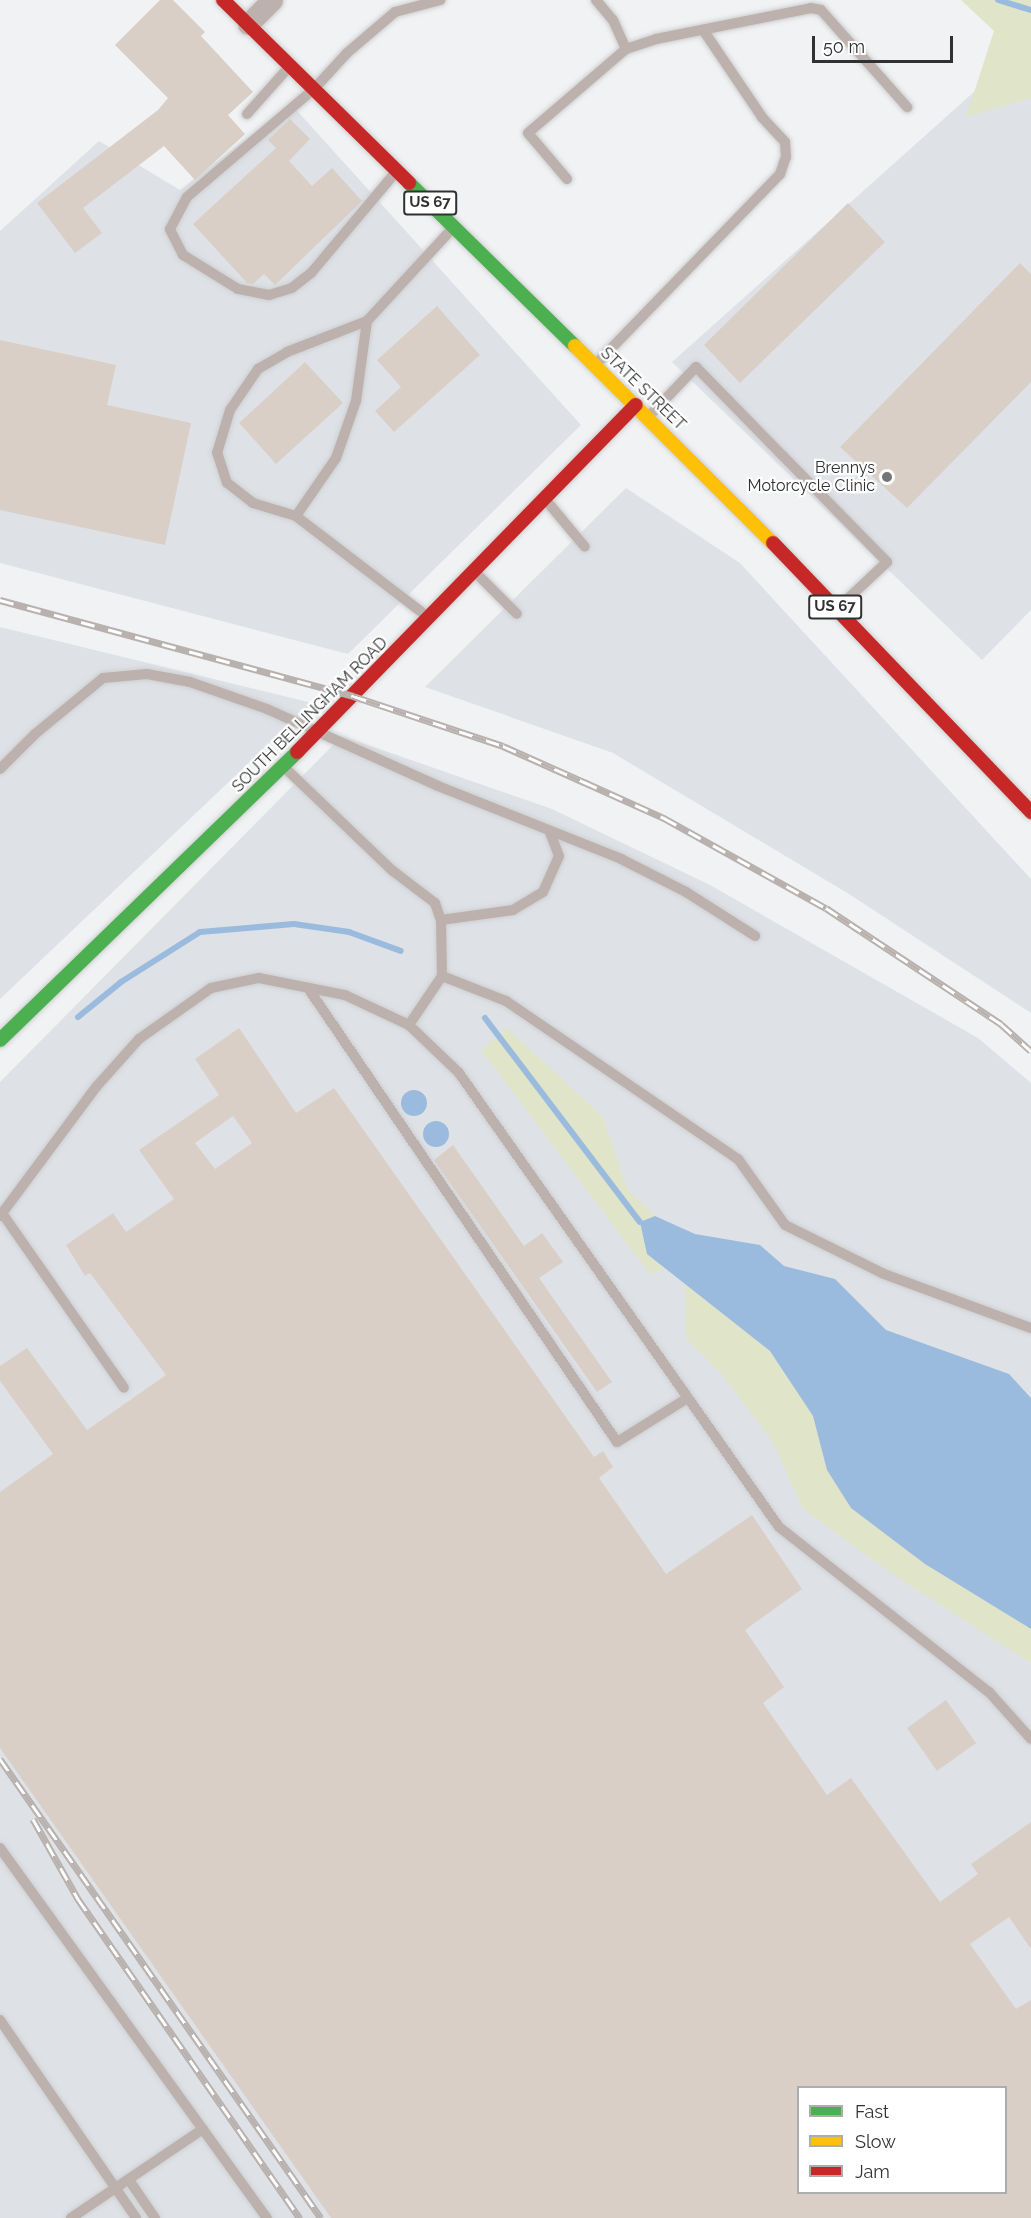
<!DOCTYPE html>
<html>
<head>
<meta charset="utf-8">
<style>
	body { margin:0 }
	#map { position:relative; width:1031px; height:2218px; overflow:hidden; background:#f0f2f4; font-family:Raleway,sans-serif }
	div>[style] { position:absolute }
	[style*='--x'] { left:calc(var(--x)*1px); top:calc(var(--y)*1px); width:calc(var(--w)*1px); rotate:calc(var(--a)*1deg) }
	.built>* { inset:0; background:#dee2e7 }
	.green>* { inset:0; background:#e0e4c9 }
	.water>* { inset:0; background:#9bbbde }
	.round { border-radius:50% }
	.stream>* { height:6px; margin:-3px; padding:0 3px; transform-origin:3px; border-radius:3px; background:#9bbbde }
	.building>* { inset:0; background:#d9cfc7 }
	.roads { filter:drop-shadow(0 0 2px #cecfd0) drop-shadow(0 0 2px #cecfd0) }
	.lane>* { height:10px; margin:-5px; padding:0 5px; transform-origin:5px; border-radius:5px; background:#bdb1ad }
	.street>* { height:21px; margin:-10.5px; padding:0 10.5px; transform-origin:10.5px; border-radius:10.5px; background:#bdb1ad }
	.fast>* { height:14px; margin:-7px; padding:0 7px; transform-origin:7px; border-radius:7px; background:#4caf50 }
	.slow>* { height:14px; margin:-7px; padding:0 7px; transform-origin:7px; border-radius:7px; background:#ffc107 }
	.jam>* { height:14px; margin:-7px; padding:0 7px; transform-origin:7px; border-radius:7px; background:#c62828 }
	.rail>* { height:7px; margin-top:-3.5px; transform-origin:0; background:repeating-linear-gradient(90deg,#fff 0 14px,#b8b1ae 0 28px); box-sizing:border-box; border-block:2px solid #b8b1ae }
	.dots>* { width:16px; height:16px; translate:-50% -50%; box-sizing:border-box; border:3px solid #fff; border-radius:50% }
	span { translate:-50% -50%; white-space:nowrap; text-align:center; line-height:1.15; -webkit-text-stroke:4.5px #fff; paint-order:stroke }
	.shield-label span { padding:2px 4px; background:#fff; border:2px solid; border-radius:4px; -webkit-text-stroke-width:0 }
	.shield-label { font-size:15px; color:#303132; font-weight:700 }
	.street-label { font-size:16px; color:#303132 }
	.poi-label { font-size:16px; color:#303132 }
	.right { translate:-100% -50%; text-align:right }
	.legend { position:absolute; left:797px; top:2086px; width:210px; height:108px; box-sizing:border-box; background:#fff; border:2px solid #acadad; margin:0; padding:8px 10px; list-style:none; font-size:18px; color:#303132 }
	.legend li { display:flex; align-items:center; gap:12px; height:30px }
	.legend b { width:30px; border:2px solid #acadad }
	.scale { position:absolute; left:812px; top:36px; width:141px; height:27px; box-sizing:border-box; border:3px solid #303132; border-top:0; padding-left:8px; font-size:18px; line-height:21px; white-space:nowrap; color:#303132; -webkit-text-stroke:4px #fff; paint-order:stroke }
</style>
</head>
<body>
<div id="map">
	<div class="built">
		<div style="clip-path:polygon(1031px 41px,1031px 610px,982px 660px,672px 362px)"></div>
		<div style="clip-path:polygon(291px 104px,581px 425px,348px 654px,0 563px,0 231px,99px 141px,180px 190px)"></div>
		<div style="clip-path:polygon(626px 488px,740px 563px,1031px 879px,1031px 1013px,849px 894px,613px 753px,425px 687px)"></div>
		<div style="clip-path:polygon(0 627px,312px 703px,0 999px)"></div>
		<div style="clip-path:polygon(evenodd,342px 736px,552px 809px,710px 885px,978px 1038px,1031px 1083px,1031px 2218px,0 2218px,0 1082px,342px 736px,798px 2088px,1006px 2088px,1006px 2192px,798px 2192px,798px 2088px)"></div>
	</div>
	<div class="green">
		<div style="clip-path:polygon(961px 0,1031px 0,1031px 98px,966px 117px,994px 31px)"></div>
		<div style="clip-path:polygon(507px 1028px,603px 1117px,627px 1188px,655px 1216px,640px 1222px,647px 1254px,665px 1269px,650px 1274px,481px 1050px)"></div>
		<div style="clip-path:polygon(685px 1284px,770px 1351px,797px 1386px,813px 1416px,827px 1470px,925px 1564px,1031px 1629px,1031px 1663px,891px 1573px,803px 1509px,773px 1442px,720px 1372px,686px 1339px)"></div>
	</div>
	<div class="water">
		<div class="round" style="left:401px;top:1090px;width:26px;height:26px"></div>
		<div class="round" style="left:423px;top:1121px;width:26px;height:26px"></div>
		<div style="clip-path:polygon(655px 1216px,695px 1234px,760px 1245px,784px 1266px,835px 1279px,886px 1330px,1009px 1374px,1031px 1398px,1031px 1629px,925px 1564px,851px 1508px,827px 1470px,813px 1416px,770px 1351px,647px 1254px,640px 1222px)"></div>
	</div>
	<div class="stream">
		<div style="--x:998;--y:0;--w:34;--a:17"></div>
		<div style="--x:78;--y:1017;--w:55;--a:-39.1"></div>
		<div style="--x:121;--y:982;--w:93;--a:-32.3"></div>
		<div style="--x:200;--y:932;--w:94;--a:-4.9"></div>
		<div style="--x:294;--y:924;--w:56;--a:8.3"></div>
		<div style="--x:349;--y:932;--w:55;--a:20.1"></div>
		<div style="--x:485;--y:1018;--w:256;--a:52.8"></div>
	</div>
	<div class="building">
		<div style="clip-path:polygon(160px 0,173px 0,205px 32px,201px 36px,253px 92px,228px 115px,245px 134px,195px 180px,164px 146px,83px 208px,102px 233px,75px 253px,37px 203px,158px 110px,168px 98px,115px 45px)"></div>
		<div style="clip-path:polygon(290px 119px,310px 139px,289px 161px,312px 186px,332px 168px,362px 201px,275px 285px,264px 274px,253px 284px,247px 283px,193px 224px,276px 148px,268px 140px)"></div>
		<div style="clip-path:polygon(848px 203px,885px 242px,740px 383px,704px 345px)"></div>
		<div style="clip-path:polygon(1020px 263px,1031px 274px,1031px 382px,907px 508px,840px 447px)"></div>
		<div style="clip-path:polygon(437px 306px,480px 355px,394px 432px,375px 411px,401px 387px,377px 360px)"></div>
		<div style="clip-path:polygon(0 340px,116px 365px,107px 405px,191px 423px,165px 545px,0 510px)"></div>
		<div style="clip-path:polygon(305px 362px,343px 403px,276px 464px,239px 423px)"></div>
		<div style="clip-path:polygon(evenodd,239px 1028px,296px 1113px,334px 1088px,594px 1457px,603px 1451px,613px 1467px,599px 1478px,666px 1574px,752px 1515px,802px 1589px,745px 1630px,784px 1687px,763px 1703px,827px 1795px,851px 1778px,940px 1902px,978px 1874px,971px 1864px,1031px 1822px,1031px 1949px,1009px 1917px,970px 1944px,1016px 2009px,1031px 2000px,1031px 2218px,331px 2218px,0 1748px,0 1492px,53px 1454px,0 1381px,0 1366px,27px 1348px,87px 1430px,166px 1375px,90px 1273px,85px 1276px,66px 1245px,113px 1213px,126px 1232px,174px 1199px,139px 1150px,219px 1095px,195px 1059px,239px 1028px,233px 1116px,252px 1143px,215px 1169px,195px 1143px,233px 1116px,239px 1028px,798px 2088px,1005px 2088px,1005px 2193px,798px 2193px,798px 2088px)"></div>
		<div style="clip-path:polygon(453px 1145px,524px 1246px,542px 1233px,563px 1262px,539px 1278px,612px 1382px,597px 1392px,434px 1160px)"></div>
		<div style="clip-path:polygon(946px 1700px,976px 1743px,937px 1771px,907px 1728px)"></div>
	</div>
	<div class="roads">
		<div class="lane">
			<div style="--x:596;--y:0;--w:26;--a:50"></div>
			<div style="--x:613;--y:20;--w:32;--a:66"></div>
			<div style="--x:247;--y:114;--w:62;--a:-48.3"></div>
			<div style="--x:395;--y:173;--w:131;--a:130"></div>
			<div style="--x:311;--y:273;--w:24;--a:142"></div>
			<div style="--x:292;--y:288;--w:24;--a:163"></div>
			<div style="--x:269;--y:295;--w:32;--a:-169"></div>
			<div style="--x:238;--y:289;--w:65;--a:-148.3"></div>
			<div style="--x:183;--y:255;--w:29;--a:-117"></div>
			<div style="--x:170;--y:229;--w:36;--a:-62"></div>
			<div style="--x:187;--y:197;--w:167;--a:-40.4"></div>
			<div style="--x:314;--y:89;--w:49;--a:-47.5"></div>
			<div style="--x:347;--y:53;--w:63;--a:-40.5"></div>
			<div style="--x:395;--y:12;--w:47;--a:-14.9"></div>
			<div style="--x:567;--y:179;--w:60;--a:-130.3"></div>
			<div style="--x:528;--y:133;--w:129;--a:-40.6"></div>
			<div style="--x:626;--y:49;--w:32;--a:-18"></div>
			<div style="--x:656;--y:39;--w:158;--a:-11.3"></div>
			<div style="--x:811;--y:8;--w:10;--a:11"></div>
			<div style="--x:821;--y:10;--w:130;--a:48.4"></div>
			<div style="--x:598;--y:362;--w:262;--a:-45.9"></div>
			<div style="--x:780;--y:174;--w:18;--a:-71"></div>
			<div style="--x:786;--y:157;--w:15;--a:-94"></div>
			<div style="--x:785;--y:142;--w:34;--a:-133"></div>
			<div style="--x:762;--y:117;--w:105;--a:-124.1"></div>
			<div style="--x:651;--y:414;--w:65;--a:-46.2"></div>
			<div style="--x:696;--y:367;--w:123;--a:45.7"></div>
			<div style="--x:782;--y:455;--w:150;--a:45.5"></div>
			<div style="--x:887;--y:562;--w:66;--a:136.8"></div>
			<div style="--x:545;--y:499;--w:62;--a:50.2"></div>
			<div style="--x:296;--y:516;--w:70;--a:-55.4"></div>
			<div style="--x:336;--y:458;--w:60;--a:-70.7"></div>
			<div style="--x:356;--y:401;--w:81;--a:-82.2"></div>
			<div style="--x:475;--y:572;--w:59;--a:45"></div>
			<div style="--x:428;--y:617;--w:166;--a:-142.6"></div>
			<div style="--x:296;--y:516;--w:45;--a:-163.2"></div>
			<div style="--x:253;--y:503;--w:33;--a:-142"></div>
			<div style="--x:227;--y:483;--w:32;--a:-108"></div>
			<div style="--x:217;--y:453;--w:45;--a:-73.2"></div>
			<div style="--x:230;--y:410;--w:50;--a:-55.7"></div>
			<div style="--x:258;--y:369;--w:34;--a:-30"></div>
			<div style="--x:287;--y:352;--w:86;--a:-21.2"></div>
			<div style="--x:367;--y:321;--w:125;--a:-47.3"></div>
			<div style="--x:284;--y:767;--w:151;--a:43.7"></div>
			<div style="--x:393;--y:871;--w:53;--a:37.3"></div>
			<div style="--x:435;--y:903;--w:18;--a:71"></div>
			<div style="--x:441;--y:920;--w:56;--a:89"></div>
			<div style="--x:442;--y:976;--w:59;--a:124"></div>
			<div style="--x:0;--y:769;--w:49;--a:-45"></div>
			<div style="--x:35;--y:734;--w:88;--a:-39.5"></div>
			<div style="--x:103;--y:678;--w:44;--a:-5.2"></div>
			<div style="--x:147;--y:674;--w:44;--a:10.5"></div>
			<div style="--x:190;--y:682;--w:82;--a:19.3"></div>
			<div style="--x:267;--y:709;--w:188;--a:24.2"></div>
			<div style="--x:438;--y:786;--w:197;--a:21.7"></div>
			<div style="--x:621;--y:859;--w:73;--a:26.9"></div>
			<div style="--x:686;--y:892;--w:82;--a:32.5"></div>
			<div style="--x:441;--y:920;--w:73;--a:-7.9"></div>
			<div style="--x:513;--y:910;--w:35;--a:-31"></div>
			<div style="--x:543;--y:892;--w:39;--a:-66"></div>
			<div style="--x:559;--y:856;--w:25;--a:-111"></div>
			<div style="--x:442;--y:976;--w:69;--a:21.3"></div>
			<div style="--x:506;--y:1001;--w:281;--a:34.3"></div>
			<div style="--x:738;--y:1159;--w:81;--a:54.5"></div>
			<div style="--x:785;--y:1225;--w:110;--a:26.3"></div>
			<div style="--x:884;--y:1274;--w:157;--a:20.2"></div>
			<div style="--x:308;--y:988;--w:549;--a:55.76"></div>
			<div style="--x:617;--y:1442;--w:81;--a:-31.9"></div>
			<div style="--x:2;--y:1213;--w:213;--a:55.1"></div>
			<div style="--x:0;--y:1216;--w:162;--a:-53.3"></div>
			<div style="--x:97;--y:1086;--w:63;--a:-48.2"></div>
			<div style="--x:139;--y:1039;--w:88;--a:-35.3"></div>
			<div style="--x:211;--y:988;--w:49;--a:-11.8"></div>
			<div style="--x:259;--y:978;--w:88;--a:11.2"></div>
			<div style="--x:345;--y:995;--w:71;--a:25.1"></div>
			<div style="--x:409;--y:1025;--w:69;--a:43.8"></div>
			<div style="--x:459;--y:1073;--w:555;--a:54.82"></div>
			<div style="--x:779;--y:1527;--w:267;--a:38.2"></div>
			<div style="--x:989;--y:1692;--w:63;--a:48.2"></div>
			<div style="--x:0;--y:1848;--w:456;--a:54.2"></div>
			<div style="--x:0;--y:2020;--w:240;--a:55.5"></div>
			<div style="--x:129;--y:2180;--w:46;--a:55.6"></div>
			<div style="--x:71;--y:2218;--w:159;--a:-34"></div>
		</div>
		<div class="street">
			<div style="--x:248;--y:24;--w:34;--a:-45"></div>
		</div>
		<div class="fast">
			<div style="--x:409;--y:183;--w:233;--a:44.5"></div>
			<div style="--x:0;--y:1040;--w:414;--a:-44.1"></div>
		</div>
		<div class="slow">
			<div style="--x:575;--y:346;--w:279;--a:44.9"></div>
		</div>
		<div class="jam">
			<div style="--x:223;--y:0;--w:261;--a:44.5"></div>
			<div style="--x:773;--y:543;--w:373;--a:46.2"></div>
			<div style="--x:297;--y:752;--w:485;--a:-45.7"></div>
		</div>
	</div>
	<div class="rail">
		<div style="--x:0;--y:600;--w:366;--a:15.2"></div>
		<div style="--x:353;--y:696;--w:158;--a:18.4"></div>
		<div style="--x:503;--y:746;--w:89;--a:24"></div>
		<div style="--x:584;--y:782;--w:88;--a:24.2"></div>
		<div style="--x:664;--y:818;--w:185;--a:29.1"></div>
		<div style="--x:826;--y:908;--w:210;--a:33.5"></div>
		<div style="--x:1001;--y:1024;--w:40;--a:42"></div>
		<div style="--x:0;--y:1759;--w:560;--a:55.03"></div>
		<div style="--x:33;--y:1819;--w:92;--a:60.6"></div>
		<div style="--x:78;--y:1899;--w:389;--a:55.2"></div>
	</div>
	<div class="dots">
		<div style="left:887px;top:477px;background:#737576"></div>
	</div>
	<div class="shield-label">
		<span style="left:430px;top:203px">US 67</span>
		<span style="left:835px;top:607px">US 67</span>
	</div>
	<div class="street-label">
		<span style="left:643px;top:389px;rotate:44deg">STATE STREET</span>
		<span style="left:310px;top:715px;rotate:-45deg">SOUTH BELLINGHAM ROAD</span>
	</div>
	<div class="poi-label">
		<span class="right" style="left:875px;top:477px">Brennys<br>Motorcycle Clinic</span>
	</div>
	<ul class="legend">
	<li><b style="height:8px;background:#4caf50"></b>Fast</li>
	<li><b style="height:8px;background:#ffc107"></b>Slow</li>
	<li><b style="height:8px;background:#c62828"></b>Jam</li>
	</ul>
	<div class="scale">50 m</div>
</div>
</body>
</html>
